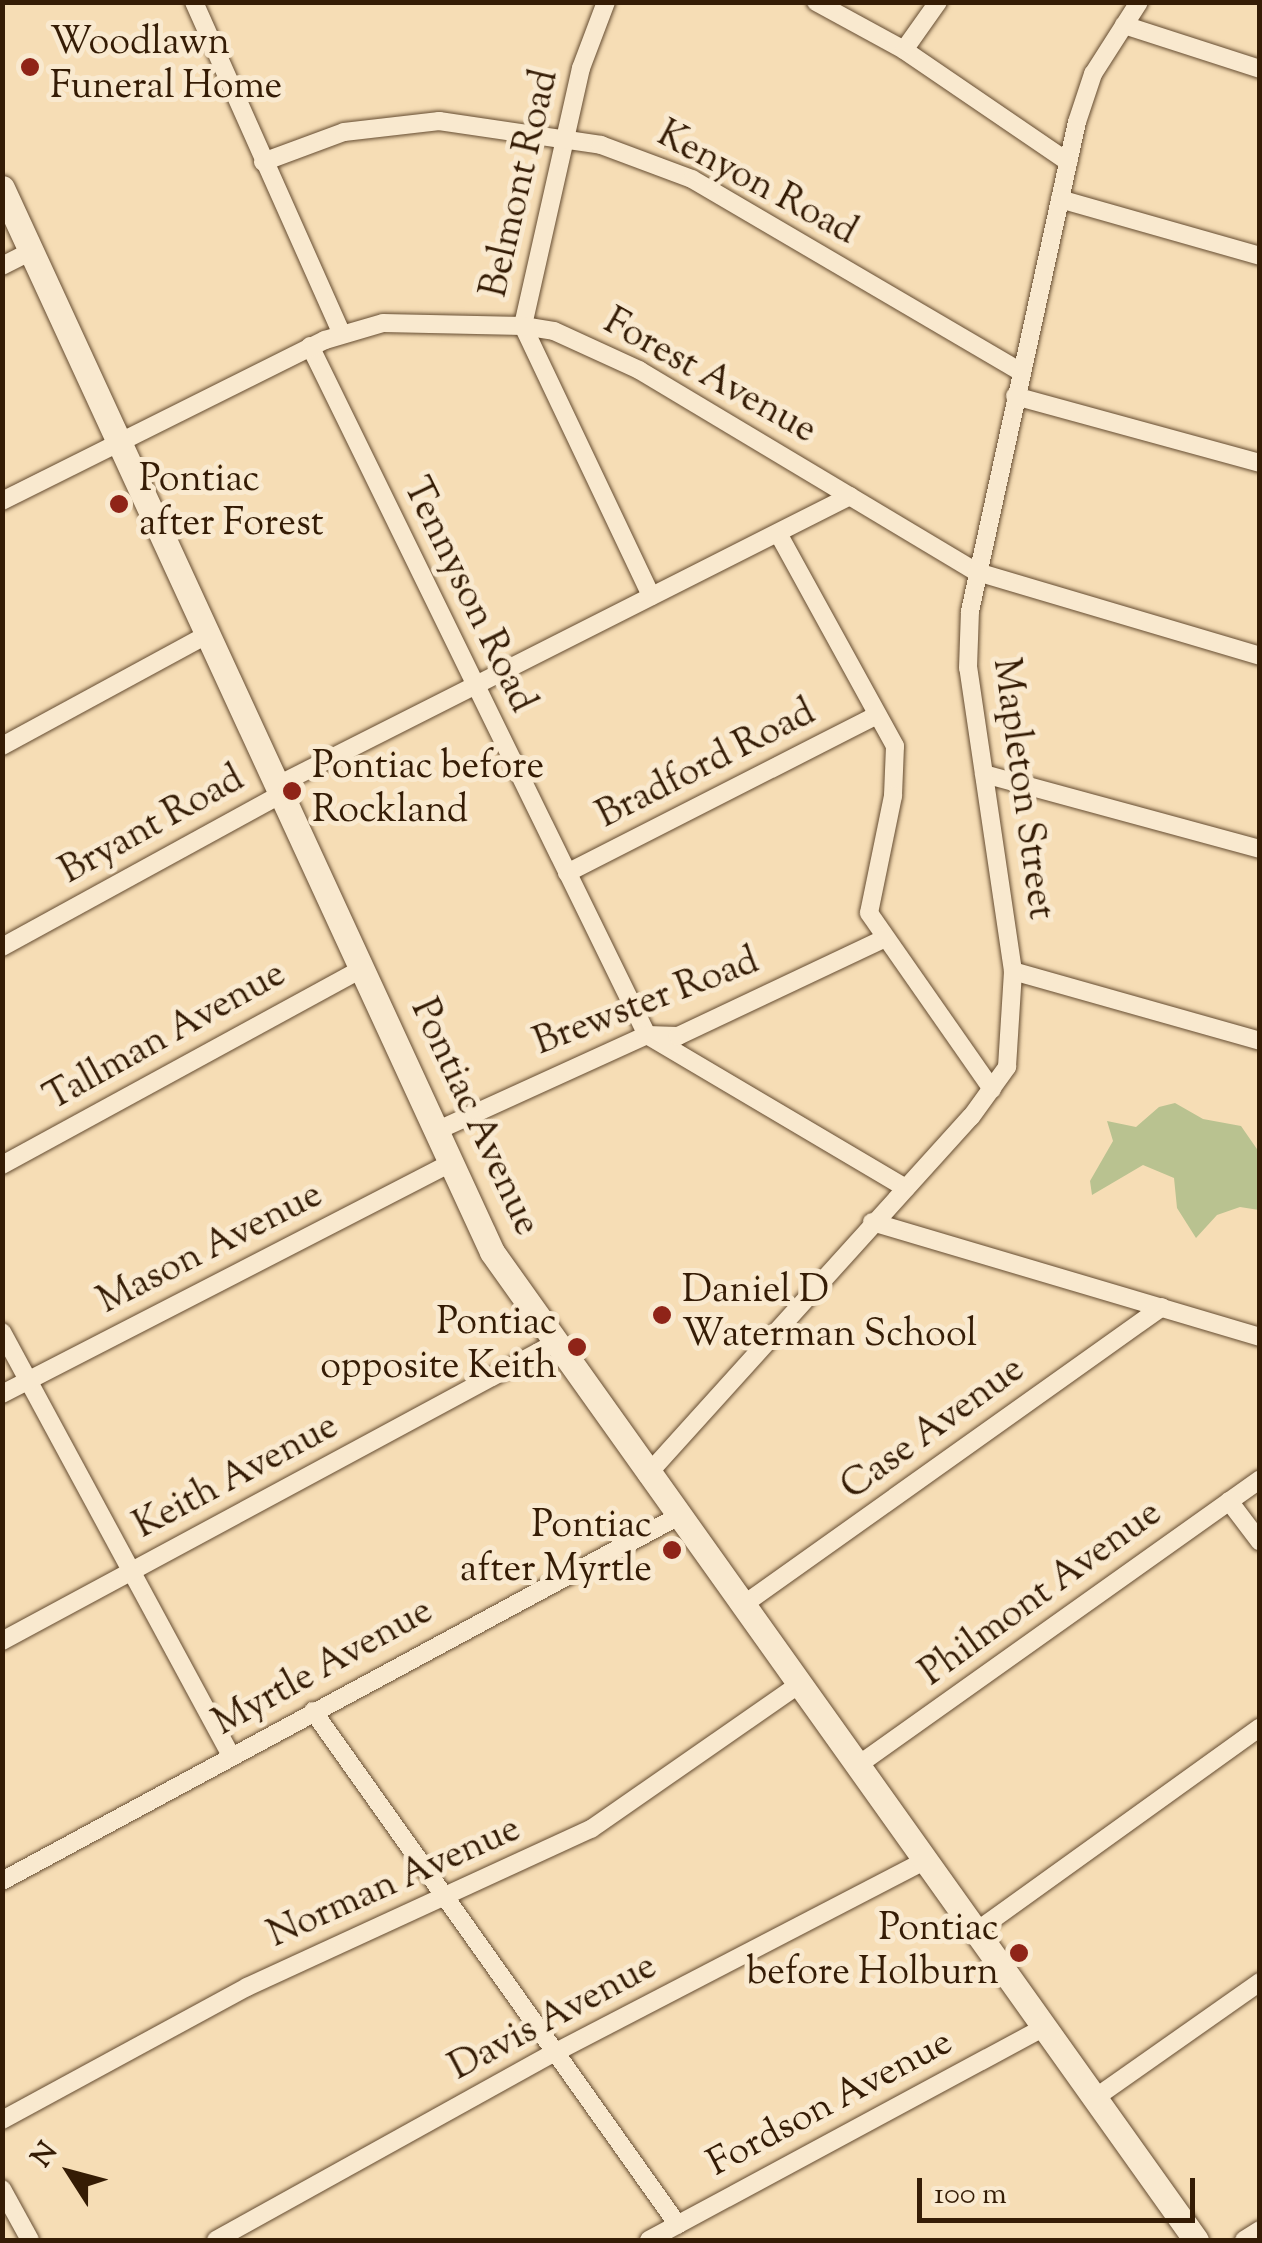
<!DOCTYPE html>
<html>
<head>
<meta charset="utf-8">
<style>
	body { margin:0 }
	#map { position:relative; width:1262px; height:2243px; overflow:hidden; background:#f6ddb5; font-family:"Sorts Mill Goudy",serif }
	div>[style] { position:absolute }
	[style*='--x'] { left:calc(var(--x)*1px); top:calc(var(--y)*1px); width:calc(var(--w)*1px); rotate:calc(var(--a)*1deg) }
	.green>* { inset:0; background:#b9c290 }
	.roads { filter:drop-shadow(0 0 2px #654c31) drop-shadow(0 0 2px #654c31) }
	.street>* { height:18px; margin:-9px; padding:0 9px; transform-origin:9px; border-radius:9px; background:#f9e9cf }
	.secondary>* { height:25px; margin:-12.5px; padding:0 12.5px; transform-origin:12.5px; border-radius:12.5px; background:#f9e9cf }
	.dots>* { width:28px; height:28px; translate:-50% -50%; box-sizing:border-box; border:5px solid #f9e9cf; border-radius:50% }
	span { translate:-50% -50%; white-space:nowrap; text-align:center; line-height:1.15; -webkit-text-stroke:10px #f9e9cf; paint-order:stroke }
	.poi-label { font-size:38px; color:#351c05 }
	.left { translate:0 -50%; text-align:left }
	.right { translate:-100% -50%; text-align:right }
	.street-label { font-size:38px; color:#351c05 }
	.frame { position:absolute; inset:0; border:5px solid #351c05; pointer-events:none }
	.north { position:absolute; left:20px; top:2123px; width:100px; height:100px; -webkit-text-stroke:8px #f9e9cf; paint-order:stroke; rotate:306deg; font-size:28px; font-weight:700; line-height:40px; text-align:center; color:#351c05 }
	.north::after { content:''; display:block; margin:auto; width:35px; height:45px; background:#351c05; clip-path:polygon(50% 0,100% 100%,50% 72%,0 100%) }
	.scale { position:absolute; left:917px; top:2178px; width:278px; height:45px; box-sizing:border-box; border:5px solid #351c05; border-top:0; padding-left:12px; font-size:30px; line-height:35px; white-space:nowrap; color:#351c05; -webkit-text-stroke:8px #f9e9cf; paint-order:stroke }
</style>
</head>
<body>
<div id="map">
	<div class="green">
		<div style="clip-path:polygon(1175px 1103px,1203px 1119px,1241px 1126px,1259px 1152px,1259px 1210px,1240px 1207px,1217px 1215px,1196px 1238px,1177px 1208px,1174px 1178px,1143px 1165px,1092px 1195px,1090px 1181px,1113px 1141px,1107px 1121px,1136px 1127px,1159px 1107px)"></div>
	</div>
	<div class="roads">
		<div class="street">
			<div style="--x:194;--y:2;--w:363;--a:66"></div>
			<div style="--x:606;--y:2;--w:71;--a:110.7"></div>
			<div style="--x:581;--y:68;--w:264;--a:102.7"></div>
			<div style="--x:523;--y:326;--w:299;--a:64.6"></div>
			<div style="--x:816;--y:2;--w:100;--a:28.6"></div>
			<div style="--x:904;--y:50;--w:199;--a:34.3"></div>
			<div style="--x:1124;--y:25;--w:143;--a:17.9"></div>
			<div style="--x:904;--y:50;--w:59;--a:-54.7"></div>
			<div style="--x:263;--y:162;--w:86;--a:-20.3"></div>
			<div style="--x:344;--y:132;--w:96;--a:-6.6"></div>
			<div style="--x:439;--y:121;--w:164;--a:8.4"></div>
			<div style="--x:601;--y:145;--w:97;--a:20.5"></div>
			<div style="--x:692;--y:179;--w:381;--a:30.4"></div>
			<div style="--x:1060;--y:199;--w:208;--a:15.9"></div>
			<div style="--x:2;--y:266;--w:33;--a:-27"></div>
			<div style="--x:310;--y:346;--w:767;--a:63.94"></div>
			<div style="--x:647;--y:1035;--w:301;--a:30.6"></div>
			<div style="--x:1015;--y:396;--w:254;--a:15.3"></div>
			<div style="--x:2;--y:501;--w:361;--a:-26.5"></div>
			<div style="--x:325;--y:340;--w:60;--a:-16.3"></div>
			<div style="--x:383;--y:323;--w:140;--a:1.2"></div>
			<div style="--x:523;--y:326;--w:31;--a:9"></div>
			<div style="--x:554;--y:331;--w:94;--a:24.6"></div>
			<div style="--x:639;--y:370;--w:394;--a:30.9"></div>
			<div style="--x:977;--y:572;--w:295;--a:16.5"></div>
			<div style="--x:779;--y:535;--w:241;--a:61.2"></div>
			<div style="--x:895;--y:746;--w:50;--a:92.3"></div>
			<div style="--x:893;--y:796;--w:119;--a:101.6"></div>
			<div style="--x:869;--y:913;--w:215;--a:55.1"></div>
			<div style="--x:2;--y:746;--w:234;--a:-28.5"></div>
			<div style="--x:984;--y:774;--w:286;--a:15.2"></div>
			<div style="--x:278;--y:785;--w:641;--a:-26.8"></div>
			<div style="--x:567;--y:873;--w:346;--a:-27"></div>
			<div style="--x:2;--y:947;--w:319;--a:-28.7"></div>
			<div style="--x:1013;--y:971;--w:257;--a:15.8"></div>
			<div style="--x:434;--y:1132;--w:234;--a:-24.5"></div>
			<div style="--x:647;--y:1035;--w:31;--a:2"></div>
			<div style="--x:678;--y:1036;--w:229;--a:-25.3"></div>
			<div style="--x:2;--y:1165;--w:410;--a:-28.6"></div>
			<div style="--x:872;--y:1222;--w:405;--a:16.5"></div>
			<div style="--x:2;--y:1332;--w:482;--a:61.6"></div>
			<div style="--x:2;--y:1394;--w:503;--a:-27.23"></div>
			<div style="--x:647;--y:1475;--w:483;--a:-47.9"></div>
			<div style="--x:971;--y:1117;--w:62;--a:-54.2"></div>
			<div style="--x:1007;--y:1067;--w:96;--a:-86.4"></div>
			<div style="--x:1013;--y:971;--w:306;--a:-98.4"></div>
			<div style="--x:968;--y:668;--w:57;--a:-88"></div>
			<div style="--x:970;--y:611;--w:501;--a:-77.66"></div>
			<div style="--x:1077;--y:122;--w:51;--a:-71.6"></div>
			<div style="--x:1093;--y:74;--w:85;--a:-57.4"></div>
			<div style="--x:1229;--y:1501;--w:51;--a:52.9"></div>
			<div style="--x:743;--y:1605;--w:514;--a:-35.42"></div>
			<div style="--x:2;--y:1641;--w:628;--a:-28.32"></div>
			<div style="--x:313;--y:1711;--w:630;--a:54.62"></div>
			<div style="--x:861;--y:1763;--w:490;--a:-35.4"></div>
			<div style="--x:2;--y:1881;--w:767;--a:-28.34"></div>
			<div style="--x:978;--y:1930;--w:347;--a:-35.7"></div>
			<div style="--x:1095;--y:2098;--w:202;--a:-35.1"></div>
			<div style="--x:2;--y:2120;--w:279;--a:-28.5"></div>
			<div style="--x:247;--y:1987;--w:379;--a:-24.7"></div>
			<div style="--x:591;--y:1829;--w:254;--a:-34.8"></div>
			<div style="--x:2;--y:2189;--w:58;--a:61.2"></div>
			<div style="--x:216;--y:2240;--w:384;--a:-29"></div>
			<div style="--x:552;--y:2054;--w:421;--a:-27.4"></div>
			<div style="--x:649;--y:2240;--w:449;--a:-28.3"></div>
			<div style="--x:1244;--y:2240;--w:19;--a:-32"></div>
		</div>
		<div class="secondary">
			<div style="--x:2;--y:188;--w:1171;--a:65.27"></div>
			<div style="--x:492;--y:1252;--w:1213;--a:54.53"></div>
		</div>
	</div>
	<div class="dots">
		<div style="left:30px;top:67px;background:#8f2418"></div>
		<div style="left:119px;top:504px;background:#8f2418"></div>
		<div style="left:292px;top:791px;background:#8f2418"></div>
		<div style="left:662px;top:1315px;background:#8f2418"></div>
		<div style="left:577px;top:1347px;background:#8f2418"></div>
		<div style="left:672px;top:1550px;background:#8f2418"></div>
		<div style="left:1019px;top:1953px;background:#8f2418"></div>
	</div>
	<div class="poi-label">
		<span class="left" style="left:50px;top:67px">Woodlawn<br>Funeral Home</span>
		<span class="left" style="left:139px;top:504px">Pontiac<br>after Forest</span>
		<span class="left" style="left:312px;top:791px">Pontiac before<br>Rockland</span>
		<span class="left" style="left:682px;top:1315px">Daniel D<br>Waterman School</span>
		<span class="right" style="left:557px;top:1347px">Pontiac<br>opposite Keith</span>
		<span class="right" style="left:652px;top:1550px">Pontiac<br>after Myrtle</span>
		<span class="right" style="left:999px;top:1953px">Pontiac<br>before Holburn</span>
	</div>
	<div class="street-label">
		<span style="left:522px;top:184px;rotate:-77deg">Belmont Road</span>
		<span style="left:756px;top:185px;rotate:28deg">Kenyon Road</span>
		<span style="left:709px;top:378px;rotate:29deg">Forest Avenue</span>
		<span style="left:467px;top:596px;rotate:64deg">Tennyson Road</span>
		<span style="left:707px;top:766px;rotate:-27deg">Bradford Road</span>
		<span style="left:1021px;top:789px;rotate:82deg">Mapleton Street</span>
		<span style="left:153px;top:827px;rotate:-29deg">Bryant Road</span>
		<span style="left:647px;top:1004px;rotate:-21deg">Brewster Road</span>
		<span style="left:166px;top:1038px;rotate:-29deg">Tallman Avenue</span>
		<span style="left:473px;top:1118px;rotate:65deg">Pontiac Avenue</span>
		<span style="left:211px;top:1250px;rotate:-27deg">Mason Avenue</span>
		<span style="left:934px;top:1430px;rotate:-36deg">Case Avenue</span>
		<span style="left:237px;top:1478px;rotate:-28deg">Keith Avenue</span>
		<span style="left:1042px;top:1595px;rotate:-36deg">Philmont Avenue</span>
		<span style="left:324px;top:1669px;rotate:-29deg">Myrtle Avenue</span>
		<span style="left:395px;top:1884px;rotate:-24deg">Norman Avenue</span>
		<span style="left:554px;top:2019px;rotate:-28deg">Davis Avenue</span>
		<span style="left:831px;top:2105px;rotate:-28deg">Fordson Avenue</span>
	</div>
	<div class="frame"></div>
	<div class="north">N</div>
	<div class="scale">100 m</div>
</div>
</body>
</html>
